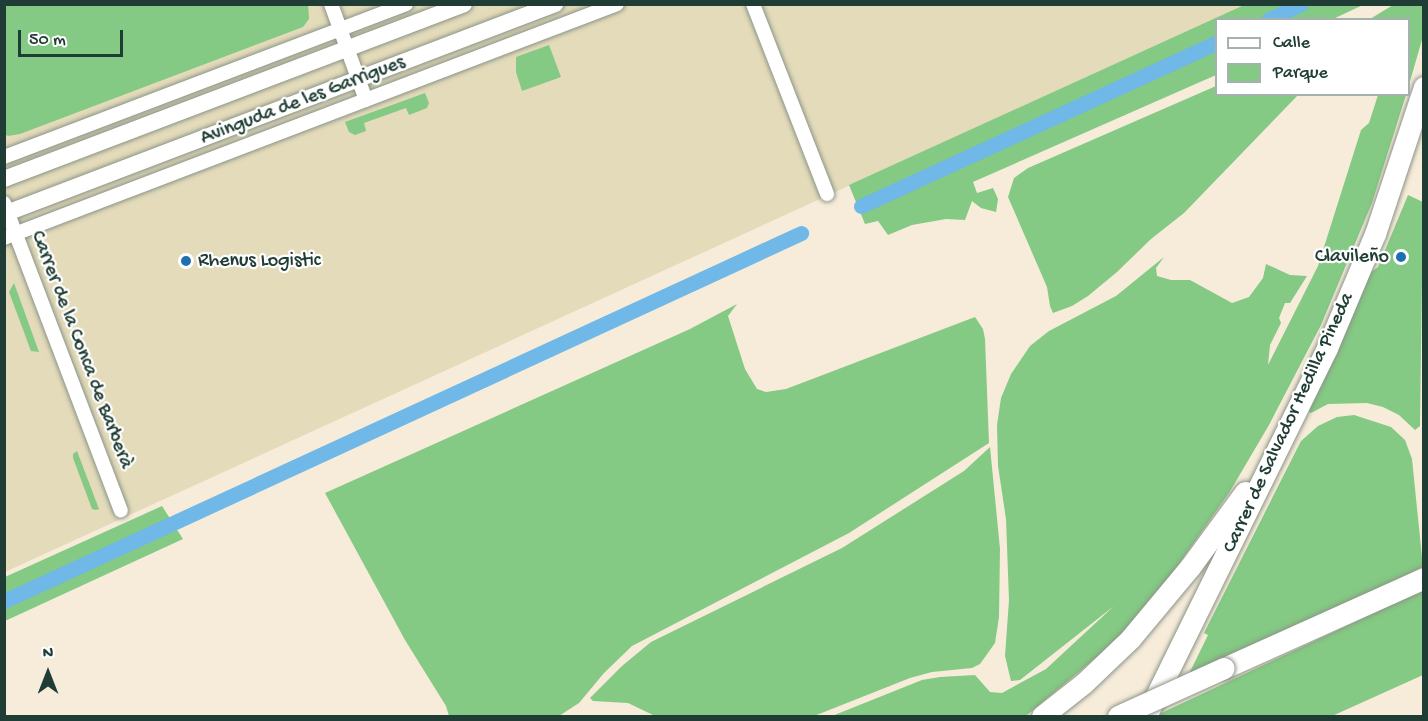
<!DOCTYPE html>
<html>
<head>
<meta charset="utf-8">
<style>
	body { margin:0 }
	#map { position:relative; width:1428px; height:721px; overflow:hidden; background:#f7ecda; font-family:"Gochi Hand",sans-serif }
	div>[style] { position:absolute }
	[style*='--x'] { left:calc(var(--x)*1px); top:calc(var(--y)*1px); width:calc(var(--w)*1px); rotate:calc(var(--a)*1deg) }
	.built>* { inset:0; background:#e3dbba }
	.green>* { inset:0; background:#84c984 }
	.canal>* { height:15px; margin:-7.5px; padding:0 7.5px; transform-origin:7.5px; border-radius:7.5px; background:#6fb8e7 }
	.roads { filter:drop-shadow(0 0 2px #8b9487) drop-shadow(0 0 2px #8b9487) }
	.minor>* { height:14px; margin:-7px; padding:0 7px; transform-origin:7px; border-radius:7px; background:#fff }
	.tertiary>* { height:16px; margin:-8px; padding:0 8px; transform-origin:8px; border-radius:8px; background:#fff }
	.primary>* { height:21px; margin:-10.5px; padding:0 10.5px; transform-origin:10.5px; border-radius:10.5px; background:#fff }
	.bridges { filter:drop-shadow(0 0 2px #8b9487) drop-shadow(0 0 2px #8b9487) }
	.primary-bridge>* { height:21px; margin:-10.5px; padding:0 10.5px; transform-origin:10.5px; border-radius:10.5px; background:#fff }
	.dots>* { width:16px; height:16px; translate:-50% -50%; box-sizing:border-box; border:3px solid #fff; border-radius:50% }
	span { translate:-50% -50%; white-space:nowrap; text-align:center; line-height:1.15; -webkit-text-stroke:4.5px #fff; paint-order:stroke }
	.street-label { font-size:20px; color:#1f3d34 }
	.poi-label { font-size:20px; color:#1f3d34 }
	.right { translate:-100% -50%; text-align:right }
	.left { translate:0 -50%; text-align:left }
	.frame { position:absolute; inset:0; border:6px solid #1f3d34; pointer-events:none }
	.legend { position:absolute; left:1215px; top:18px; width:195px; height:78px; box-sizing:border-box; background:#fff; border:2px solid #a5b1ae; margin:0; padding:8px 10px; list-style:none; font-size:18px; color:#1f3d34 }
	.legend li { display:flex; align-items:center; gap:12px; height:30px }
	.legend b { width:30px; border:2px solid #a5b1ae }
	.north { position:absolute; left:18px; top:643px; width:60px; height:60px; -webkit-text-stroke:4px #fff; paint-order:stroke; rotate:0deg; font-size:16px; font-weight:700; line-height:24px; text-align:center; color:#1f3d34 }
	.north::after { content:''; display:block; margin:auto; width:21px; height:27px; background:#1f3d34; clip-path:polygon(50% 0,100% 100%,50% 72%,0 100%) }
	.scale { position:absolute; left:18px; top:30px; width:105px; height:27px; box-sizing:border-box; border:3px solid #1f3d34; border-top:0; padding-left:8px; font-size:18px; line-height:21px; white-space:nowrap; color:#1f3d34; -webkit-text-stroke:4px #fff; paint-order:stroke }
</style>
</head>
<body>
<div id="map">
	<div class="built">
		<div style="clip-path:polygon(4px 5px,1244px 5px,5px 572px)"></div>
	</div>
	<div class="green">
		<div style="clip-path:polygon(5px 4px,308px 4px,309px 19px,303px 27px,20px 134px,8px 136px,4px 134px)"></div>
		<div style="clip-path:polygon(1244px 5px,1363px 5px,1333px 19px,1216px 20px,1216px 75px,973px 182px,977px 193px,993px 188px,998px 199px,996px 212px,981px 208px,972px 201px,965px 220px,946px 219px,912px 225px,888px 235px,878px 221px,865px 224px,849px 185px)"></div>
		<div style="clip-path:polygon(1393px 5px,1423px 5px,1423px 36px,1409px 85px,1408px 20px,1370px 19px)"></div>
		<div style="clip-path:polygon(549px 45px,561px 77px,522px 91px,516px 72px,516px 57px)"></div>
		<div style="clip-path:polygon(1216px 86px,1216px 94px,1298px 95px,1184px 213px,1151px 239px,1117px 272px,1088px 296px,1072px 306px,1053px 313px,1050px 306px,1047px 287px,1008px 197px,1014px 178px,1028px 168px)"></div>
		<div style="clip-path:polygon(425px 93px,429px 103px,427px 108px,409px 115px,406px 108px,364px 123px,366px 131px,355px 135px,349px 132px,345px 122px)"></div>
		<div style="clip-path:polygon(1378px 95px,1406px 95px,1372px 203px,1321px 325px,1269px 425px,1229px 493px,1157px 595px,1116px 641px,1026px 716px,832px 716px,922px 680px,940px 677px,975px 675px,990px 692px,1002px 693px,1046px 669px,1114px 606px,1020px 680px,1011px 681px,1005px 656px,1009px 600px,1006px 519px,998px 466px,997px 425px,1001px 398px,1011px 374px,1030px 346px,1049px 331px,1116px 296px,1164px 257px,1156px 268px,1157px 276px,1171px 280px,1190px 280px,1232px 303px,1249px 297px,1263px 278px,1266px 264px,1290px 275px,1307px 276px,1290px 303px,1285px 303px,1279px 318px,1281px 323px,1270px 345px,1268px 365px,1318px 266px,1361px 130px,1369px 123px)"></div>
		<div style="clip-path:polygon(1408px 195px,1423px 202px,1420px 426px,1415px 430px,1399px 415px,1383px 407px,1367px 403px,1328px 404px,1311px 413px,1308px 411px,1370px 273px,1378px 267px)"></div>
		<div style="clip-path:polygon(14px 283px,39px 352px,31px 351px,9px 292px)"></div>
		<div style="clip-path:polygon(737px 304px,728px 316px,745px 369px,757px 389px,766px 392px,786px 389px,975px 317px,983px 329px,985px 339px,989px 443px,849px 533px,632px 646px,604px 673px,579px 703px,559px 716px,449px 716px,446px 706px,405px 640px,325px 493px,690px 329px)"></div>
		<div style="clip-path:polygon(1354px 415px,1391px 427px,1405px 440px,1412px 459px,1423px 567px,1187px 678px,1208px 635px,1204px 633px,1301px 441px,1318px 426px,1337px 417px)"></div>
		<div style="clip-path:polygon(990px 447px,1000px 549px,999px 617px,995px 643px,980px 664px,972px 668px,932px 672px,910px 678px,814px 716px,655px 716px,628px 703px,593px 701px,590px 698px,622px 666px,651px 642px,842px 548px,964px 471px)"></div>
		<div style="clip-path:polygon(77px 451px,99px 509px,96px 510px,92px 509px,73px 458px,73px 454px)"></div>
		<div style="clip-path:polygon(162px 506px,183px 539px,5px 621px,5px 577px)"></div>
		<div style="clip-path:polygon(1423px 590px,1423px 675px,1332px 716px,1155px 716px)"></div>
	</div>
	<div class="canal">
		<div style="--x:1268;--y:20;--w:37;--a:-26"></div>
		<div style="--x:861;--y:206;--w:391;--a:-24.7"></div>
		<div style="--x:4;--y:601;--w:878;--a:-24.78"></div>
	</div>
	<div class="roads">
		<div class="minor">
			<div style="--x:331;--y:4;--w:102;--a:70"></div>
			<div style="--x:753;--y:4;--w:204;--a:68.7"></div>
			<div style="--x:4;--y:157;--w:430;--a:-20.8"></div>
			<div style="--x:4;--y:203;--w:329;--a:69.2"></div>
			<div style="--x:4;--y:238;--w:656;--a:-20.89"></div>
		</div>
		<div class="tertiary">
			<div style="--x:4;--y:179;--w:492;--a:-20.8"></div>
			<div style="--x:4;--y:214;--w:590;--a:-20.86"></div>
		</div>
		<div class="primary">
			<div style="--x:1224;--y:668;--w:219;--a:-24.2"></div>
			<div style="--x:1042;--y:716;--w:53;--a:-38.2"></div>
			<div style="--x:1084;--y:683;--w:64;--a:-43.7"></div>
			<div style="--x:1130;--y:639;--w:94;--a:-50.2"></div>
			<div style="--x:1190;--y:567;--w:93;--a:-53.7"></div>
			<div style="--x:1146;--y:716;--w:410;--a:-63.8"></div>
			<div style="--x:1327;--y:348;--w:124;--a:-67.2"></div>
			<div style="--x:1375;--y:234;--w:155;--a:-71.6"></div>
		</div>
	</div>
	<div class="bridges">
		<div class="primary-bridge">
			<div style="--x:1118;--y:716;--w:116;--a:-24.4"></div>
		</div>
	</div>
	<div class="dots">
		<div style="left:1401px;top:257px;background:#1f6fb2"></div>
		<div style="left:186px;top:261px;background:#1f6fb2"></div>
	</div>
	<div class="street-label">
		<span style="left:303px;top:101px;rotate:-21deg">Avinguda de les Garrigues</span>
		<span style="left:81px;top:350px;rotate:69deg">Carrer de la Conca de Barberà</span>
		<span style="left:1289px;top:423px;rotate:-65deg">Carrer de Salvador Hedilla Pineda</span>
	</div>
	<div class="poi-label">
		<span class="right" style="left:1389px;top:257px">Clavileño</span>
		<span class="left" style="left:198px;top:261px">Rhenus Logistic</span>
	</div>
	<div class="frame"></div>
	<ul class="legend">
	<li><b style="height:8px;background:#fff"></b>Calle</li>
	<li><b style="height:16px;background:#84c984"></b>Parque</li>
	</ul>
	<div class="north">N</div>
	<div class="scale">50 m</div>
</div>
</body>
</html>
